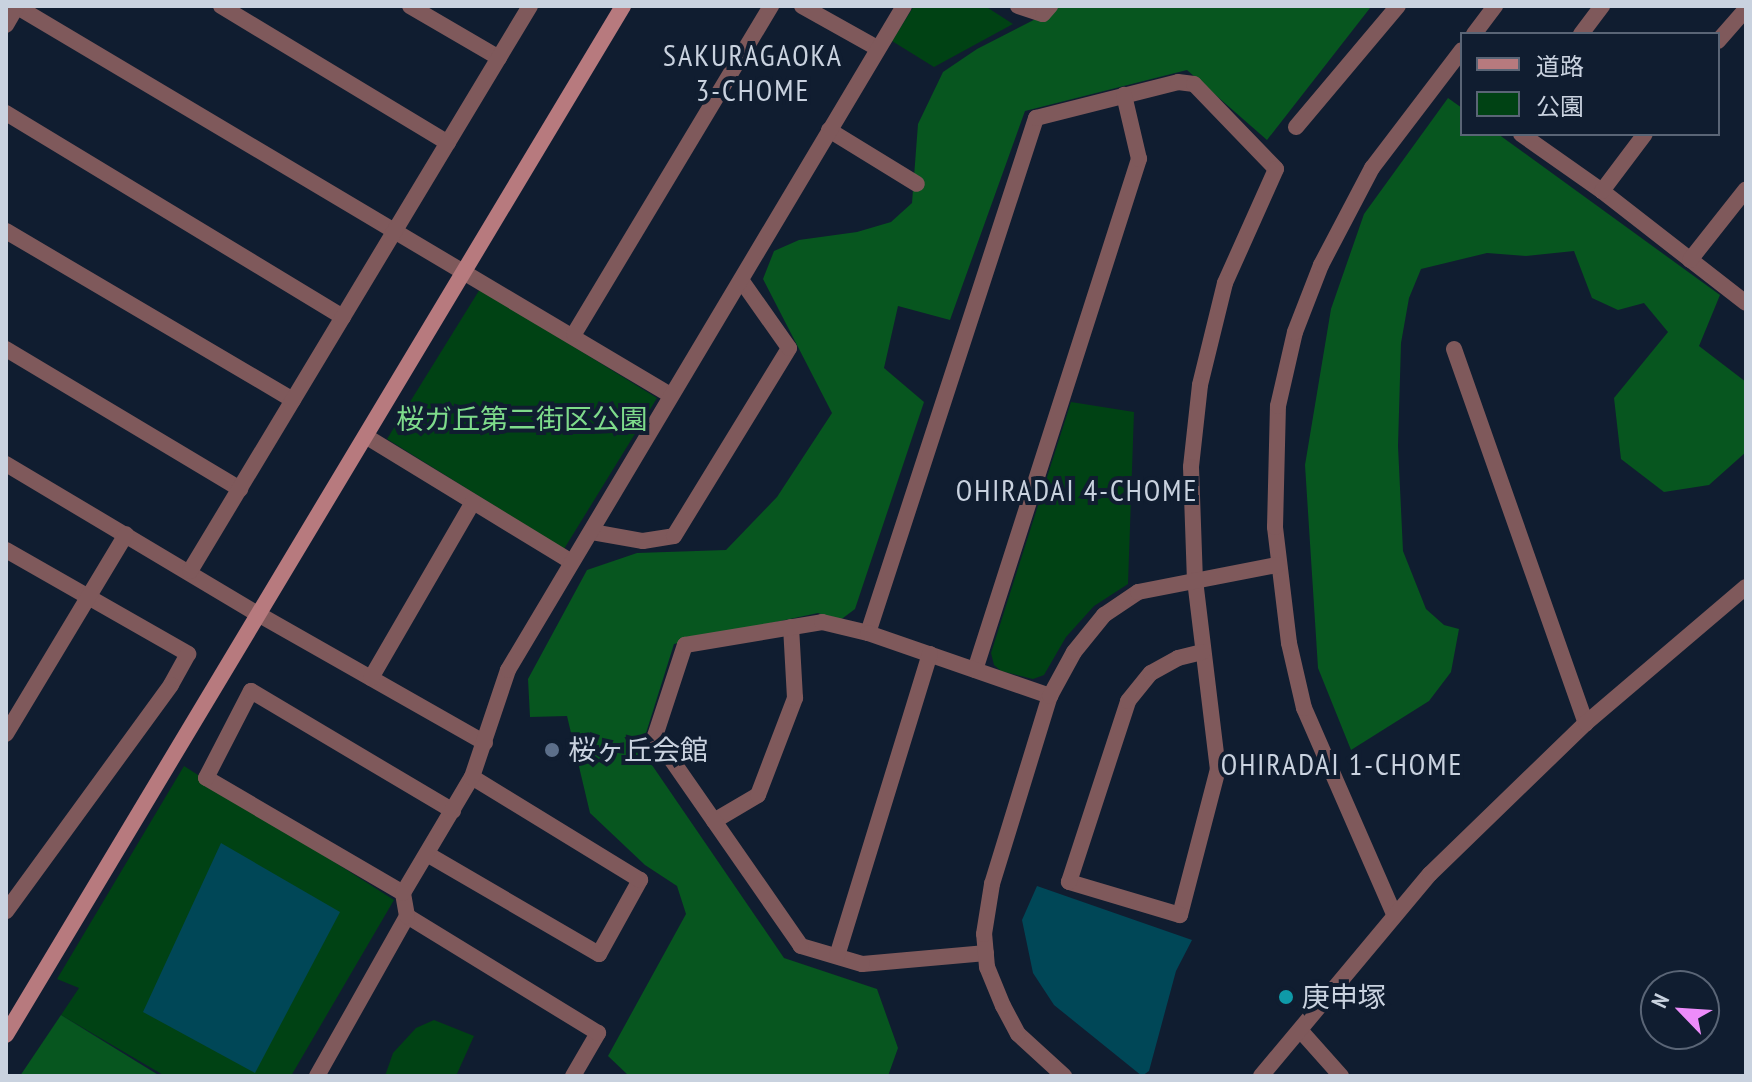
<!DOCTYPE html>
<html>
<head>
<meta charset="utf-8">
<style>
	body { margin:0 }
	#map { position:relative; width:1752px; height:1082px; overflow:hidden; background:#101d30; font-family:"PT Sans Narrow","Noto Sans JP",sans-serif }
	div>[style] { position:absolute }
	[style*='--x'] { left:calc(var(--x)*1px); top:calc(var(--y)*1px); width:calc(var(--w)*1px); rotate:calc(var(--a)*1deg) }
	.green>* { inset:0; background:#004214 }
	.forest>* { inset:0; background:#07561f }
	.water>* { inset:0; background:#004757 }
	.street>* { height:16px; margin:-8px; padding:0 8px; transform-origin:8px; border-radius:8px; background:#7f595b }
	.secondary>* { height:16px; margin:-8px; padding:0 8px; transform-origin:8px; border-radius:8px; background:#b77a7e }
	.dots>* { width:22px; height:22px; translate:-50% -50%; box-sizing:border-box; border:4px solid #101d30; border-radius:50% }
	span { translate:-50% -50%; white-space:nowrap; text-align:center; line-height:1.15; -webkit-text-stroke:8px #101d30; paint-order:stroke }
	.park-label { font-size:28px; color:#7edb8b }
	.poi-label { font-size:28px; color:#c9d2df }
	.left { translate:0 -50%; text-align:left }
	.neighbourhood-label { font-size:30px; color:#c9d2df; letter-spacing:2px }
	.frame { position:absolute; inset:0; border:8px solid #c9d2df; pointer-events:none }
	.legend { position:absolute; left:1460px; top:32px; width:260px; height:104px; box-sizing:border-box; background:#101d30; border:2px solid #5a6576; margin:0; padding:10px 14px; list-style:none; font-size:24px; color:#c9d2df }
	.legend li { display:flex; align-items:center; gap:16px; height:40px }
	.legend b { width:40px; border:2px solid #5a6576 }
	.north { position:absolute; left:1640px; top:970px; width:80px; height:80px; box-sizing:border-box; background:#101d30; border:2px solid #5a6576; border-radius:50%; rotate:295deg; font-size:22px; font-weight:700; line-height:32px; text-align:center; color:#c9d2df }
	.north::after { content:''; display:block; margin:auto; width:28px; height:36px; background:#ed8cfa; clip-path:polygon(50% 0,100% 100%,50% 72%,0 100%) }
</style>
</head>
<body>
<div id="map">
	<div class="green">
		<div style="clip-path:polygon(914px 6px,985px 6px,1013px 24px,934px 67px,892px 41px)"></div>
		<div style="clip-path:polygon(480px 289px,657px 398px,564px 549px,387px 439px)"></div>
		<div style="clip-path:polygon(1071px 402px,1134px 412px,1128px 584px,1094px 606px,1066px 637px,1044px 675px,1033px 679px,1001px 671px,994px 665px,991px 653px)"></div>
		<div style="clip-path:polygon(184px 766px,394px 900px,291px 1076px,165px 1076px,61px 1015px,79px 988px,57px 979px)"></div>
		<div style="clip-path:polygon(434px 1020px,474px 1036px,456px 1076px,385px 1076px,393px 1053px,416px 1028px)"></div>
	</div>
	<div class="forest">
		<div style="clip-path:polygon(1061px 6px,1370px 8px,1267px 140px,1187px 70px,1025px 111px,950px 320px,898px 306px,884px 368px,924px 402px,855px 609px,839px 621px,818px 613px,674px 644px,641px 749px,784px 958px,877px 989px,898px 1048px,888px 1076px,629px 1076px,608px 1056px,686px 914px,677px 886px,645px 865px,590px 813px,567px 716px,530px 717px,528px 679px,587px 570px,637px 553px,726px 550px,777px 497px,832px 413px,763px 279px,774px 251px,799px 240px,857px 232px,891px 222px,912px 203px,918px 124px,943px 72px,977px 49px)"></div>
		<div style="clip-path:polygon(1448px 98px,1462px 108px,1462px 134px,1498px 134px,1720px 295px,1699px 346px,1746px 382px,1746px 452px,1709px 485px,1664px 492px,1621px 459px,1614px 398px,1668px 332px,1644px 303px,1618px 310px,1592px 298px,1574px 251px,1526px 256px,1487px 253px,1421px 269px,1409px 298px,1401px 343px,1398px 446px,1403px 551px,1426px 609px,1444px 625px,1459px 629px,1451px 672px,1429px 701px,1351px 750px,1318px 668px,1305px 465px,1331px 309px,1364px 214px)"></div>
		<div style="clip-path:polygon(61px 1015px,160px 1076px,20px 1076px)"></div>
	</div>
	<div class="water">
		<div style="clip-path:polygon(221px 843px,340px 912px,255px 1073px,143px 1012px)"></div>
		<div style="clip-path:polygon(1037px 886px,1192px 940px,1176px 971px,1149px 1071px,1142px 1076px,1054px 1005px,1033px 973px,1022px 920px)"></div>
	</div>
	<div class="street">
		<div style="--x:16;--y:6;--w:761;--a:30.74"></div>
		<div style="--x:221;--y:6;--w:265;--a:31.1"></div>
		<div style="--x:410;--y:6;--w:103;--a:30.3"></div>
		<div style="--x:802;--y:6;--w:86;--a:29.2"></div>
		<div style="--x:1018;--y:6;--w:26;--a:18"></div>
		<div style="--x:1043;--y:14;--w:11;--a:-49"></div>
		<div style="--x:6;--y:25;--w:22;--a:-60"></div>
		<div style="--x:1474;--y:34;--w:35;--a:-53"></div>
		<div style="--x:1581;--y:34;--w:35;--a:-53"></div>
		<div style="--x:1718;--y:41;--w:43;--a:-48.8"></div>
		<div style="--x:6;--y:113;--w:394;--a:31.2"></div>
		<div style="--x:1296;--y:127;--w:158;--a:-49.9"></div>
		<div style="--x:829;--y:130;--w:103;--a:31.5"></div>
		<div style="--x:1521;--y:134;--w:99;--a:35.1"></div>
		<div style="--x:1602;--y:191;--w:182;--a:37.9"></div>
		<div style="--x:1602;--y:191;--w:71;--a:-53"></div>
		<div style="--x:6;--y:231;--w:333;--a:30.5"></div>
		<div style="--x:1690;--y:260;--w:90;--a:-51.7"></div>
		<div style="--x:574;--y:334;--w:383;--a:-59"></div>
		<div style="--x:6;--y:349;--w:273;--a:30.9"></div>
		<div style="--x:1454;--y:349;--w:397;--a:70.6"></div>
		<div style="--x:367;--y:437;--w:238;--a:31.4"></div>
		<div style="--x:6;--y:464;--w:293;--a:30.8"></div>
		<div style="--x:258;--y:614;--w:261;--a:29.6"></div>
		<div style="--x:592;--y:532;--w:52;--a:10"></div>
		<div style="--x:643;--y:541;--w:31;--a:-9"></div>
		<div style="--x:674;--y:536;--w:220;--a:-58.5"></div>
		<div style="--x:789;--y:348;--w:83;--a:-125.2"></div>
		<div style="--x:6;--y:550;--w:210;--a:29.7"></div>
		<div style="--x:188;--y:654;--w:35;--a:119"></div>
		<div style="--x:171;--y:685;--w:280;--a:126.1"></div>
		<div style="--x:190;--y:571;--w:659;--a:-58.96"></div>
		<div style="--x:868;--y:633;--w:542;--a:-71.93"></div>
		<div style="--x:1036;--y:118;--w:146;--a:-14.2"></div>
		<div style="--x:1178;--y:82;--w:16;--a:7"></div>
		<div style="--x:1194;--y:84;--w:118;--a:46"></div>
		<div style="--x:1276;--y:169;--w:125;--a:114.1"></div>
		<div style="--x:1225;--y:283;--w:105;--a:103.8"></div>
		<div style="--x:1200;--y:385;--w:82;--a:96.3"></div>
		<div style="--x:1191;--y:467;--w:113;--a:88"></div>
		<div style="--x:1195;--y:580;--w:190;--a:83.1"></div>
		<div style="--x:1218;--y:769;--w:151;--a:104.6"></div>
		<div style="--x:1180;--y:915;--w:116;--a:-163.4"></div>
		<div style="--x:1069;--y:882;--w:190;--a:-71.9"></div>
		<div style="--x:1128;--y:701;--w:36;--a:-51"></div>
		<div style="--x:1151;--y:673;--w:31;--a:-29"></div>
		<div style="--x:1178;--y:658;--w:25;--a:-14"></div>
		<div style="--x:975;--y:670;--w:537;--a:-72.21"></div>
		<div style="--x:1139;--y:159;--w:66;--a:-103.2"></div>
		<div style="--x:371;--y:678;--w:203;--a:-59.9"></div>
		<div style="--x:6;--y:734;--w:233;--a:-59"></div>
		<div style="--x:714;--y:821;--w:51;--a:-30.6"></div>
		<div style="--x:758;--y:795;--w:104;--a:-69.1"></div>
		<div style="--x:795;--y:698;--w:71;--a:-93.2"></div>
		<div style="--x:427;--y:854;--w:199;--a:30.2"></div>
		<div style="--x:599;--y:954;--w:85;--a:-61"></div>
		<div style="--x:640;--y:880;--w:197;--a:-148.5"></div>
		<div style="--x:403;--y:893;--w:228;--a:-149.7"></div>
		<div style="--x:206;--y:778;--w:98;--a:-62.7"></div>
		<div style="--x:251;--y:691;--w:235;--a:30.7"></div>
		<div style="--x:1394;--y:914;--w:225;--a:-113.6"></div>
		<div style="--x:1304;--y:708;--w:67;--a:-103"></div>
		<div style="--x:1289;--y:643;--w:117;--a:-96.9"></div>
		<div style="--x:1275;--y:527;--w:121;--a:-88.6"></div>
		<div style="--x:1278;--y:406;--w:76;--a:-77.1"></div>
		<div style="--x:1295;--y:332;--w:72;--a:-68.8"></div>
		<div style="--x:1321;--y:265;--w:110;--a:-62.3"></div>
		<div style="--x:1372;--y:168;--w:148;--a:-52.7"></div>
		<div style="--x:986;--y:953;--w:124;--a:174.9"></div>
		<div style="--x:862;--y:964;--w:64;--a:-163.6"></div>
		<div style="--x:801;--y:946;--w:256;--a:-124.8"></div>
		<div style="--x:655;--y:736;--w:96;--a:-71.8"></div>
		<div style="--x:685;--y:645;--w:139;--a:-9.5"></div>
		<div style="--x:822;--y:622;--w:47;--a:13.4"></div>
		<div style="--x:868;--y:633;--w:193;--a:19.1"></div>
		<div style="--x:837;--y:956;--w:316;--a:-72.9"></div>
		<div style="--x:1300;--y:1030;--w:62;--a:48.3"></div>
		<div style="--x:317;--y:1076;--w:184;--a:-60.6"></div>
		<div style="--x:573;--y:1076;--w:50;--a:-59.8"></div>
		<div style="--x:598;--y:1033;--w:224;--a:-148.5"></div>
		<div style="--x:407;--y:916;--w:23;--a:-100"></div>
		<div style="--x:403;--y:893;--w:135;--a:-59.3"></div>
		<div style="--x:472;--y:777;--w:113;--a:-71.4"></div>
		<div style="--x:508;--y:670;--w:773;--a:-59.19"></div>
		<div style="--x:1064;--y:1076;--w:62;--a:-137.6"></div>
		<div style="--x:1018;--y:1034;--w:32;--a:-118"></div>
		<div style="--x:1003;--y:1006;--w:42;--a:-112.3"></div>
		<div style="--x:987;--y:967;--w:33;--a:-95"></div>
		<div style="--x:984;--y:934;--w:51;--a:-80.9"></div>
		<div style="--x:992;--y:884;--w:197;--a:-72.9"></div>
		<div style="--x:1050;--y:696;--w:50;--a:-61.4"></div>
		<div style="--x:1074;--y:652;--w:48;--a:-51"></div>
		<div style="--x:1104;--y:615;--w:41;--a:-34.1"></div>
		<div style="--x:1138;--y:592;--w:142;--a:-11"></div>
		<div style="--x:1261;--y:1076;--w:263;--a:-50.1"></div>
		<div style="--x:1430;--y:874;--w:217;--a:-44.1"></div>
		<div style="--x:1586;--y:723;--w:210;--a:-40.4"></div>
	</div>
	<div class="secondary">
		<div style="--x:6;--y:1035;--w:1200;--a:-59.05"></div>
	</div>
	<div class="dots">
		<div style="left:552px;top:750px;background:#5c6f8a"></div>
		<div style="left:1286px;top:997px;background:#0f9aa8"></div>
	</div>
	<div class="park-label">
		<span style="left:522px;top:419px">桜ガ丘第二街区公園</span>
	</div>
	<div class="poi-label">
		<span class="left" style="left:568px;top:750px">桜ヶ丘会館</span>
		<span class="left" style="left:1302px;top:997px">庚申塚</span>
	</div>
	<div class="neighbourhood-label">
		<span style="left:753px;top:72px">SAKURAGAOKA<br>3-CHOME</span>
		<span style="left:1077px;top:490px">OHIRADAI 4-CHOME</span>
		<span style="left:1342px;top:764px">OHIRADAI 1-CHOME</span>
	</div>
	<div class="frame"></div>
	<ul class="legend">
	<li><b style="height:10px;background:#b77a7e"></b>道路</li>
	<li><b style="height:22px;background:#004214"></b>公園</li>
	</ul>
	<div class="north">N</div>
</div>
</body>
</html>
